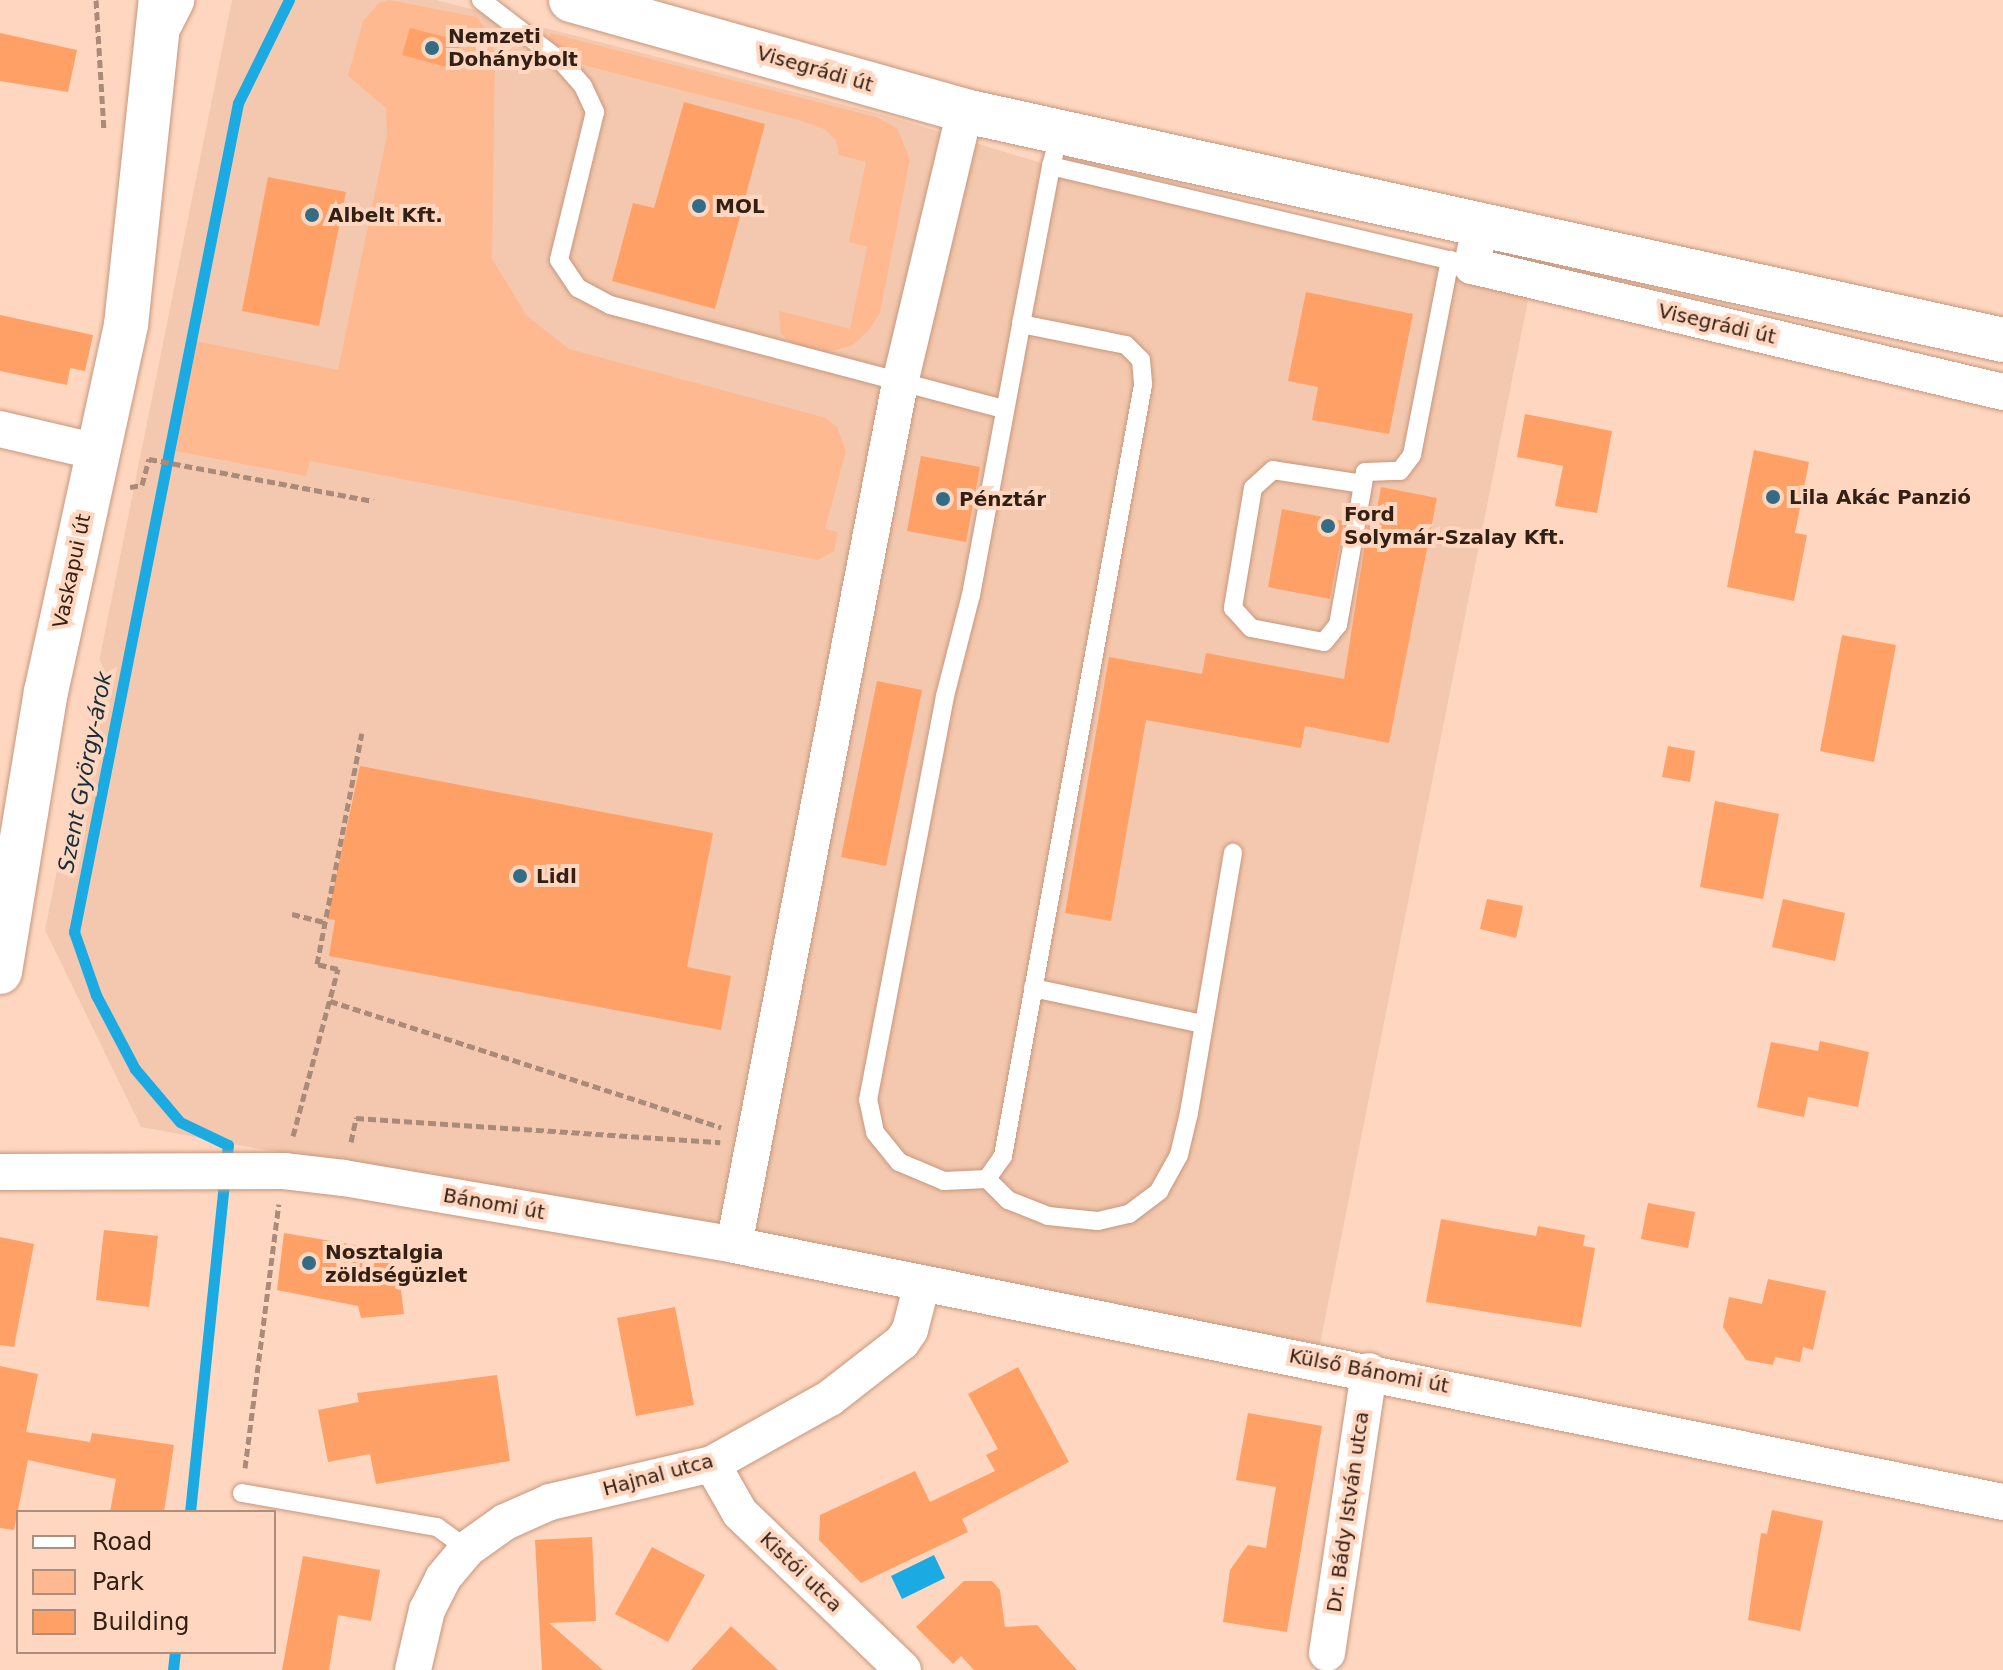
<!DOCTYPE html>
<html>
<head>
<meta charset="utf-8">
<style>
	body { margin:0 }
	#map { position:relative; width:2003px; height:1670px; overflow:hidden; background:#ffd7c0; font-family:"DejaVu Sans",sans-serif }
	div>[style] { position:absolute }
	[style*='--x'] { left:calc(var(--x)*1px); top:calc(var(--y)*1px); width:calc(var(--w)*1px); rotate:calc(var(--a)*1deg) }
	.built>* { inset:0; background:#f4c8ae }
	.green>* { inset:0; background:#feb991 }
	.water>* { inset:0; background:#1baae1 }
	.stream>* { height:11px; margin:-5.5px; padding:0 5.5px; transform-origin:5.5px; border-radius:5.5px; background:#1baae1 }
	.building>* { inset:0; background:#ffa066 }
	.path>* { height:5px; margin-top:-2.5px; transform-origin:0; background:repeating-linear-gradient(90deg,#aa8b79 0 8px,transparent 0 12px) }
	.roads { filter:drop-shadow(0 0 2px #c6977d) drop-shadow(0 0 2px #c6977d) }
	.service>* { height:18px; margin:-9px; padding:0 9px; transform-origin:9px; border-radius:9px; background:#fff }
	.minor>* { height:36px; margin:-18px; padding:0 18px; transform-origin:18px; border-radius:18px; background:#fff }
	.secondary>* { height:44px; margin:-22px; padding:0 22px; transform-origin:22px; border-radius:22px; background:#fff }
	.primary>* { height:44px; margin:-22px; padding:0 22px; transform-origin:22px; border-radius:22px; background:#fff }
	.dots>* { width:22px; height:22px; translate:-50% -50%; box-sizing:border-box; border:4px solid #ffd7c0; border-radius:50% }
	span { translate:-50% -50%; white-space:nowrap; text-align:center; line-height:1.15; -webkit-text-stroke:8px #ffd7c0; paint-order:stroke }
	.poi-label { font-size:20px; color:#322015; font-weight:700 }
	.left { translate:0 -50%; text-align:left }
	.street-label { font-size:20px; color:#322015 }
	.water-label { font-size:22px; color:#132d3a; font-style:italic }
	.legend { position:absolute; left:16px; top:1510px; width:260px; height:144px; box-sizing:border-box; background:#ffd7c0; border:2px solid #ad8e7c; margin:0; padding:10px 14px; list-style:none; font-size:24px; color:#322015 }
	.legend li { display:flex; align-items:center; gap:16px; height:40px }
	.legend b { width:40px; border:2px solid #ad8e7c }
</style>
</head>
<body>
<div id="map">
	<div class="built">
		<div style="clip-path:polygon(232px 0,436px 0,891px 117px,1051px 166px,1532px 280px,1320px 1344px,141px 1127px,45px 930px)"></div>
	</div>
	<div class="green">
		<div style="clip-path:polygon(389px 0,477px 17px,488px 33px,495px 54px,492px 259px,527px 316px,569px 349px,826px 418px,837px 427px,846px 451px,825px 529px,838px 532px,834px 551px,818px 560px,310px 461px,306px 476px,176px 451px,196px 341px,338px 370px,387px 135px,386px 108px,348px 76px,363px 21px,379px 3px)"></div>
		<div style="clip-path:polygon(550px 33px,876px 117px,897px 128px,910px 159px,880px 313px,869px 330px,853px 345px,821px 354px,792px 345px,780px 332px,779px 311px,850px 329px,867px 247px,849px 242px,866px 162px,839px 155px,836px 140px,824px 129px,802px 121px,587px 66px,563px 55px,550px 42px)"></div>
	</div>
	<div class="water">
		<div style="clip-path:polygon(934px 1555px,945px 1578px,902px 1599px,891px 1576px)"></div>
	</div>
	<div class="stream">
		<div style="--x:190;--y:1512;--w:369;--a:-84.1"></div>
		<div style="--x:228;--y:1145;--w:53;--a:-154.4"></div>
		<div style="--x:180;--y:1122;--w:70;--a:-130.3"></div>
		<div style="--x:135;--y:1069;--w:84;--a:-117.8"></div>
		<div style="--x:96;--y:995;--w:67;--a:-109.2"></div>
		<div style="--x:74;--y:932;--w:845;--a:-78.81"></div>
		<div style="--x:238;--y:103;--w:115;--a:-63.7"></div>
		<div style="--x:173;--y:1670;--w:18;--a:-84"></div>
	</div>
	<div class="building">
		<div style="clip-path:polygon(410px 28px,461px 41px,454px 69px,402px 55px)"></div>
		<div style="clip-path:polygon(0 33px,77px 50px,68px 92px,0 81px)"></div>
		<div style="clip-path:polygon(684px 102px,765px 124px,715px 309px,612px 281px,633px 203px,654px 208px)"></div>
		<div style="clip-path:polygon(268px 177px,346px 192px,319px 326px,242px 311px)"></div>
		<div style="clip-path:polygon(1306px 292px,1413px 314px,1389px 434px,1312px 420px,1318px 387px,1288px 381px)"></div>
		<div style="clip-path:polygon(0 315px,93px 335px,85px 371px,70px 368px,67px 385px,0 371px)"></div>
		<div style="clip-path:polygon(1525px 414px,1612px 431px,1597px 513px,1555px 506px,1563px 466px,1517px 457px)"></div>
		<div style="clip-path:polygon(1754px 450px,1809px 462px,1795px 533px,1807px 535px,1794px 601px,1727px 587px)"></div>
		<div style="clip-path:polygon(921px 456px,980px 467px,966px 542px,907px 531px)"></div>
		<div style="clip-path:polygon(1381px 487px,1437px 498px,1389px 743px,1305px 726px,1301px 748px,1146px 720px,1111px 921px,1065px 913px,1109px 657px,1202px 674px,1206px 653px,1344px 679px,1368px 525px,1374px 526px)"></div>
		<div style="clip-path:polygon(1282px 509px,1344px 521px,1330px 599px,1268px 587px)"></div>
		<div style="clip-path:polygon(1842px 635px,1896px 645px,1874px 762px,1820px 751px)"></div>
		<div style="clip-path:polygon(877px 681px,922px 690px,886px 866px,841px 857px)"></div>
		<div style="clip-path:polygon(1668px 746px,1695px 751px,1690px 782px,1662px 777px)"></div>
		<div style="clip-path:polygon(360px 766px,713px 833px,687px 967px,731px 976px,721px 1030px,329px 956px,335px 920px,327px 919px)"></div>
		<div style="clip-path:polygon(1715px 801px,1779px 814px,1763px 899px,1700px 887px)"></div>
		<div style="clip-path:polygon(1487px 899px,1523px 906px,1516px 938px,1480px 929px)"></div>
		<div style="clip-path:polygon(1783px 899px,1845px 913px,1835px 961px,1772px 947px)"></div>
		<div style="clip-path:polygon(1820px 1041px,1869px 1052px,1858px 1107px,1808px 1097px,1804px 1117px,1757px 1107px,1771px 1042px,1818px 1051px)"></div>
		<div style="clip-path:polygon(1648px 1203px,1695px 1212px,1688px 1248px,1641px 1239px)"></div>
		<div style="clip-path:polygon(1441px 1219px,1536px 1236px,1538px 1226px,1585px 1235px,1583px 1246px,1595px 1248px,1581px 1327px,1426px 1302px)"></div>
		<div style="clip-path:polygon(104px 1230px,158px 1236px,149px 1307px,96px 1300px)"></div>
		<div style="clip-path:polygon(284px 1233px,396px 1252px,404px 1314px,361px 1318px,358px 1306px,277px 1290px)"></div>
		<div style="clip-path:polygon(0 1237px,34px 1244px,14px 1347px,0 1345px)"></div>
		<div style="clip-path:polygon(1768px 1279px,1826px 1291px,1813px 1350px,1803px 1347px,1800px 1362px,1775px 1357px,1773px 1365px,1746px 1360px,1723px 1327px,1729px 1297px,1762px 1304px)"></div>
		<div style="clip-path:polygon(675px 1307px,694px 1405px,636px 1416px,617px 1318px)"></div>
		<div style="clip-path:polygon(0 1366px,38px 1374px,26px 1432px,90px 1442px,92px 1433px,174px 1445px,164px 1512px,110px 1512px,116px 1479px,28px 1460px,14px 1530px,0 1528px)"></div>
		<div style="clip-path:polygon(1018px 1367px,1069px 1462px,962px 1519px,968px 1532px,861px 1583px,819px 1540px,820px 1515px,915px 1471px,930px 1502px,995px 1471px,986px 1455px,998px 1449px,968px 1394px)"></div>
		<div style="clip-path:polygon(497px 1375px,510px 1461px,376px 1484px,370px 1454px,328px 1462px,318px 1410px,359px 1402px,357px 1393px)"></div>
		<div style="clip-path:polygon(1248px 1413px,1322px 1426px,1287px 1632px,1223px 1622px,1230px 1570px,1248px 1545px,1266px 1548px,1276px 1487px,1236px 1480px)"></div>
		<div style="clip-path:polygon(1772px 1510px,1823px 1521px,1800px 1631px,1748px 1620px,1761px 1533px,1767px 1534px)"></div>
		<div style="clip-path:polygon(592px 1537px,596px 1621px,549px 1623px,603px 1670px,542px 1670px,535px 1540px)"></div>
		<div style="clip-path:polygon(652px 1547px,705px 1575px,668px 1642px,615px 1614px)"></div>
		<div style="clip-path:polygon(303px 1556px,380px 1570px,371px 1621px,338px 1615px,329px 1670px,282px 1670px)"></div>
		<div style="clip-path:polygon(964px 1581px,992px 1581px,1000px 1590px,1005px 1627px,1037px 1625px,1077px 1670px,974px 1670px,961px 1656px,953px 1664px,916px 1627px)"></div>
		<div style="clip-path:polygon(731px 1626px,778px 1670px,691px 1670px)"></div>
	</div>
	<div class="path">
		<div style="--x:96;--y:0;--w:131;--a:86.5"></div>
		<div style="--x:130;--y:487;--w:12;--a:-9"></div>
		<div style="--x:142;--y:485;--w:27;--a:-75"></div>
		<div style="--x:149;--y:459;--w:228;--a:10.6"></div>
		<div style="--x:292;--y:914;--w:33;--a:14"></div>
		<div style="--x:330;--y:1001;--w:411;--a:17.9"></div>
		<div style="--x:293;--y:1136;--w:173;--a:-74.9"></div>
		<div style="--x:338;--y:969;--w:22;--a:-167"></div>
		<div style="--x:317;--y:964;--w:235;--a:-79"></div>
		<div style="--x:351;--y:1142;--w:25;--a:-78"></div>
		<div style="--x:356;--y:1118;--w:365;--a:3.8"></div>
		<div style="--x:245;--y:1468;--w:266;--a:-82.7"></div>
	</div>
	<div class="roads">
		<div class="service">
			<div style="--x:481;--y:0;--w:103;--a:37.5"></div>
			<div style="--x:563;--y:63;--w:30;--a:49"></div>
			<div style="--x:583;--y:86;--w:29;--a:65"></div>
			<div style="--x:595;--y:112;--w:152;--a:103.7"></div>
			<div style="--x:559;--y:260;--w:34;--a:56"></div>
			<div style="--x:578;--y:288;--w:36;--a:28"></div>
			<div style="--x:610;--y:305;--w:408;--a:14.8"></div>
			<div style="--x:1054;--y:155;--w:11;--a:105"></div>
			<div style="--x:1051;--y:166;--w:418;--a:13.3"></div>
			<div style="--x:1021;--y:324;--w:107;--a:11.3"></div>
			<div style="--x:1126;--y:345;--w:21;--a:45"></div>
			<div style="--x:1141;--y:360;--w:25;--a:85"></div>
			<div style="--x:1143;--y:385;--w:784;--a:100.29"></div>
			<div style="--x:1003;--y:1156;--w:28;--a:125"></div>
			<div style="--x:987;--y:1179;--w:43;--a:177.3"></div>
			<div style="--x:944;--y:1181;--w:49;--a:-157.1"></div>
			<div style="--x:899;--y:1162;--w:38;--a:-129"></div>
			<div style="--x:875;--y:1132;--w:33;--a:-102"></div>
			<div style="--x:868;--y:1100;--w:411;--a:-79.2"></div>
			<div style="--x:945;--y:696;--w:104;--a:-75.6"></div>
			<div style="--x:971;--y:595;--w:276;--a:-79.5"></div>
			<div style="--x:1021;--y:324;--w:161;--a:-79.2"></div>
			<div style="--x:1363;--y:484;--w:91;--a:-171.2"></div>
			<div style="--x:1273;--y:470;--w:27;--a:138"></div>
			<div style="--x:1253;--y:488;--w:122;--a:99.5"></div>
			<div style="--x:1233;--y:608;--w:27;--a:48"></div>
			<div style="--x:1251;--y:628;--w:74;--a:10.9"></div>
			<div style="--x:1324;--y:642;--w:22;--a:-51"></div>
			<div style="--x:1338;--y:625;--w:143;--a:-79.9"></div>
			<div style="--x:1363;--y:484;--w:12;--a:-81"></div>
			<div style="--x:1365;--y:472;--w:35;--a:-2"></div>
			<div style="--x:1400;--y:471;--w:20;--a:-53"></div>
			<div style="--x:1412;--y:455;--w:199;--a:-79"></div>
			<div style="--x:1033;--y:988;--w:174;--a:12"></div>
			<div style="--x:987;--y:1179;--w:30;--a:45"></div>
			<div style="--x:1008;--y:1200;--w:43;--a:21.8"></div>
			<div style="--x:1048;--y:1216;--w:50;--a:5.7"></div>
			<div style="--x:1098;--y:1221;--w:32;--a:-13"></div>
			<div style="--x:1129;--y:1214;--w:38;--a:-37"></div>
			<div style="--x:1159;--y:1191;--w:41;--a:-60.9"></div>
			<div style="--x:1179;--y:1155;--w:43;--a:-76.6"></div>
			<div style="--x:1189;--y:1113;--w:264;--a:-80.4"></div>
			<div style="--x:242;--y:1493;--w:198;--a:9.9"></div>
			<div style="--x:437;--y:1527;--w:37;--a:36"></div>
		</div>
		<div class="minor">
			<div style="--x:1480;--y:225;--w:42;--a:101"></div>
			<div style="--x:1472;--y:266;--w:546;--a:13.35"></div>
			<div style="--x:0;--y:429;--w:101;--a:13.2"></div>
			<div style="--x:0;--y:1172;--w:284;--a:-0.2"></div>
			<div style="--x:284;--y:1171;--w:60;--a:6.7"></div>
			<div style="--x:344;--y:1178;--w:396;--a:9.7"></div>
			<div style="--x:734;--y:1245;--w:1295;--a:11.45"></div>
			<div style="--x:734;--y:1245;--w:878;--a:-79.1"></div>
			<div style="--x:900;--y:383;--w:280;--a:-76.6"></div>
			<div style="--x:712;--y:1464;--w:56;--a:60.3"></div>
			<div style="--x:740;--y:1513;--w:226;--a:43.9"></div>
			<div style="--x:1327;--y:1653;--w:285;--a:-81.5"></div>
			<div style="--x:413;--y:1670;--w:62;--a:-76.9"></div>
			<div style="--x:427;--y:1610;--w:36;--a:-63"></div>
			<div style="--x:443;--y:1578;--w:38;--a:-50"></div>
			<div style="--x:467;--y:1549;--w:47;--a:-35.4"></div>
			<div style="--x:505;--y:1522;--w:49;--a:-24"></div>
			<div style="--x:550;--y:1502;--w:166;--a:-13.2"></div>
			<div style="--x:712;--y:1464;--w:135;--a:-29.2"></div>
			<div style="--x:830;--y:1398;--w:91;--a:-37.9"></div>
			<div style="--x:902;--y:1342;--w:14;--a:-56"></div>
			<div style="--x:910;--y:1330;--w:48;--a:-75.4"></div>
		</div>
		<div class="secondary">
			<div style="--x:0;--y:972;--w:284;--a:-80.7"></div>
			<div style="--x:46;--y:692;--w:376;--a:-77.7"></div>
			<div style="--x:126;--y:325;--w:327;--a:-83.9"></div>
		</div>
		<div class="primary">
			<div style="--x:571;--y:0;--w:409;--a:15.7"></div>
			<div style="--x:965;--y:111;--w:1063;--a:12.44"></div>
			<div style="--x:161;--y:22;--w:25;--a:-63"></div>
		</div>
	</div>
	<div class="dots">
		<div style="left:432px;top:48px;background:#346c86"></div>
		<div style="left:699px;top:206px;background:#346c86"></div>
		<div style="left:312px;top:215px;background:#346c86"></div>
		<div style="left:1773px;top:497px;background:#346c86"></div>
		<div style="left:943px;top:499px;background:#346c86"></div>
		<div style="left:1328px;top:526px;background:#346c86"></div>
		<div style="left:520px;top:876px;background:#346c86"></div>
		<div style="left:309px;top:1263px;background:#346c86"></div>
	</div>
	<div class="poi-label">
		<span class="left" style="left:448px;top:48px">Nemzeti<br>Dohánybolt</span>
		<span class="left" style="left:715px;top:206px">MOL</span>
		<span class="left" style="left:328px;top:215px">Albelt Kft.</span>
		<span class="left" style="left:1789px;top:497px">Lila Akác Panzió</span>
		<span class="left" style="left:959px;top:499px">Pénztár</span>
		<span class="left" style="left:1344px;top:526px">Ford<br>Solymár-Szalay Kft.</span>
		<span class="left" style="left:536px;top:876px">Lidl</span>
		<span class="left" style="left:325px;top:1264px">Nosztalgia<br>zöldségüzlet</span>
	</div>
	<div class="street-label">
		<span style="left:815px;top:69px;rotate:16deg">Visegrádi út</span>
		<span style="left:1717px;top:324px;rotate:13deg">Visegrádi út</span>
		<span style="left:72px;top:571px;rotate:-78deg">Vaskapui út</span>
		<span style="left:494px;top:1204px;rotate:10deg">Bánomi út</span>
		<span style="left:1369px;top:1371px;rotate:11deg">Külső Bánomi út</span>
		<span style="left:658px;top:1475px;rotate:-15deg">Hajnal utca</span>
		<span style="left:1348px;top:1512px;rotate:-82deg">Dr. Bády István utca</span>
		<span style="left:801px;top:1572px;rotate:44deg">Kistói utca</span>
	</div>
	<div class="water-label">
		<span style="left:85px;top:772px;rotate:-79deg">Szent György-árok</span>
	</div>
	<ul class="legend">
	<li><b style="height:10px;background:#fff"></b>Road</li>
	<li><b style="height:22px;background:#feb991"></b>Park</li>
	<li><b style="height:22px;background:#ffa066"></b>Building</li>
	</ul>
</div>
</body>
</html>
